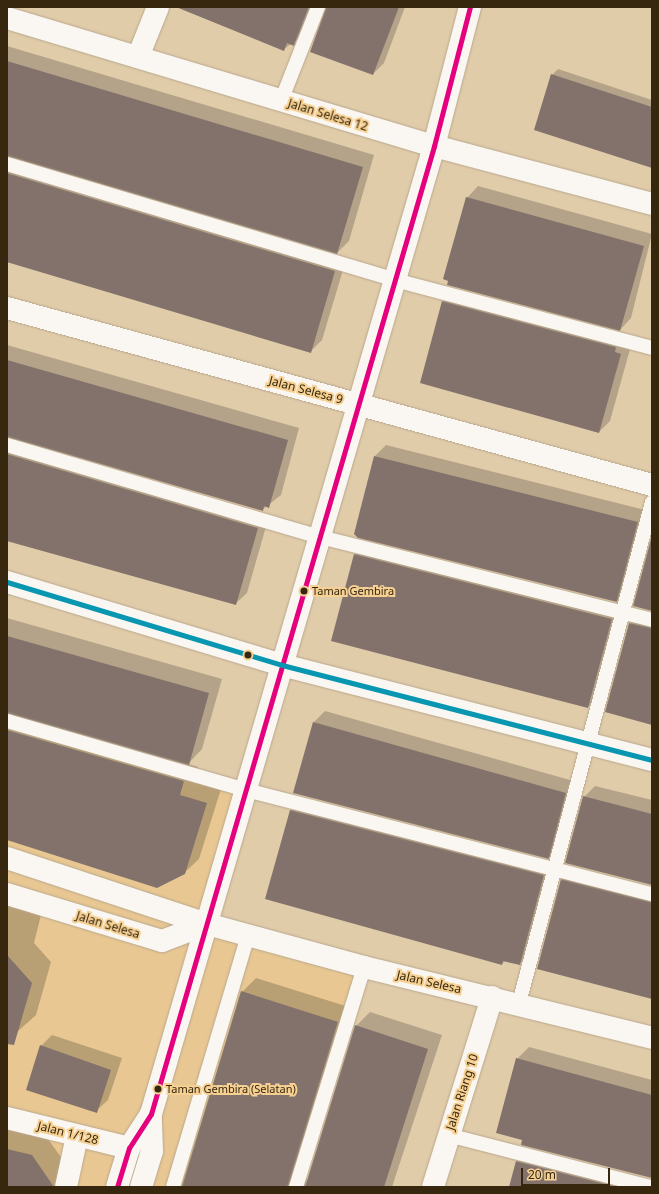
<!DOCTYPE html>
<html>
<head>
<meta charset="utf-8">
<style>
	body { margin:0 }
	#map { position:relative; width:659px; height:1194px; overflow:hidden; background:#e1ccaa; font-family:"Noto Sans",sans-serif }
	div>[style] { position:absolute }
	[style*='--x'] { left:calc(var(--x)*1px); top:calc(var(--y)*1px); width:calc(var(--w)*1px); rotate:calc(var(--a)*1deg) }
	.built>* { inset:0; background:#e8c792 }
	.shadow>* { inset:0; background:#0003 }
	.building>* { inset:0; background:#82726b }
	.roads { filter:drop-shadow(0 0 1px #b9a88d) drop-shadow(0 0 1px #b9a88d) }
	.lane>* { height:14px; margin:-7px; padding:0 7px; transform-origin:7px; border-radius:7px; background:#faf7f2 }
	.street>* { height:22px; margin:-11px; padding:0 11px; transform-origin:11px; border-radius:11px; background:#faf7f2 }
	.secondary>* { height:22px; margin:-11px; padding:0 11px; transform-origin:11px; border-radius:11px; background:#faf7f2 }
	.bus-1>* { height:5px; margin:-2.5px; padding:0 2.5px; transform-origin:2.5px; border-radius:2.5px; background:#e5007d }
	.bus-2>* { height:5px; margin:-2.5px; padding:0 2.5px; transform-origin:2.5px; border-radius:2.5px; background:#0896b1 }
	.dots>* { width:11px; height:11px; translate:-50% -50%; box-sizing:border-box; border:2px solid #f7d194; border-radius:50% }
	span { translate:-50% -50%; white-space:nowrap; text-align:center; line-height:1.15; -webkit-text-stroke:4px #f7d194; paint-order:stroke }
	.bus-label { font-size:11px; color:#36270e }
	.left { translate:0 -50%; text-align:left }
	.street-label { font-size:12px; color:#36270e }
	.frame { position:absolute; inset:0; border:8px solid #36270e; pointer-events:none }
	.scale { position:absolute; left:521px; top:1168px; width:89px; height:18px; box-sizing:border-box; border:2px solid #36270e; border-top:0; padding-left:5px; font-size:12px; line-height:14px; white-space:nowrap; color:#36270e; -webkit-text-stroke:3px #f7d194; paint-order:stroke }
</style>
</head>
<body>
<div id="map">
	<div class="built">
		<div style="clip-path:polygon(7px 721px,246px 790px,207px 924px,364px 967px,295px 1187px,7px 1187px)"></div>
	</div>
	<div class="shadow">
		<div style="clip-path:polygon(190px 7px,315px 7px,305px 33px,283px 50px)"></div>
		<div style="clip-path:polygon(326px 7px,405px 7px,384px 63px,373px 74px)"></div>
		<div style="clip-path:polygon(7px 46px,374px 155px,349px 241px,337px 253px,13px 156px,16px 161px,346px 260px,322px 340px,311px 351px,7px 262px)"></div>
		<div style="clip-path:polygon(558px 69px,652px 100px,652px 167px,552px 75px)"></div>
		<div style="clip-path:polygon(478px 186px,652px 234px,631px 318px,620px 330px,467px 198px)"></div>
		<div style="clip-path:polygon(455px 290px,632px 342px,610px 421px,599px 432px,443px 302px)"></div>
		<div style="clip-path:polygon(7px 345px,299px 428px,281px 495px,262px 510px,13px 437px,16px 442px,269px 516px,247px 593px,235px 604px,7px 541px)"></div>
		<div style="clip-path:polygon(386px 445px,649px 511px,628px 590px,616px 601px,375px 456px)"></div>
		<div style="clip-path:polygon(366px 543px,623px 608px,600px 696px,588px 707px,355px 555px)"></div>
		<div style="clip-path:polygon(641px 612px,652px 615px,652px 723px,630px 623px)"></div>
		<div style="clip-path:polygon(7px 618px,222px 679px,202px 749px,188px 764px,198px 767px,194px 781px,221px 789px,199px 859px,184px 873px,7px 840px)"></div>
		<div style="clip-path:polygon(325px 711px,577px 782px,560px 846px,548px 858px,314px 722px)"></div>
		<div style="clip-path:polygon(595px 786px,652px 800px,652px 884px,584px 797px)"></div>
		<div style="clip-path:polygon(302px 799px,555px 864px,531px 952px,520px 964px,506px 960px,502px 964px,291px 810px)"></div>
		<div style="clip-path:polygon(573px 868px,652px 889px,652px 996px,562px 880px)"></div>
		<div style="clip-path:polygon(7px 901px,42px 911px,34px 943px,51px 962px,36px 1015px,7px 1041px)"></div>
		<div style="clip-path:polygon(256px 978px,352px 1008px,302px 1170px,308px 1182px,356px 1026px,370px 1012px,442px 1035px,392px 1187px,181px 1187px,242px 992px)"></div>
		<div style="clip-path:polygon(52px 1035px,122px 1058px,108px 1100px,96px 1111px,41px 1046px)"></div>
		<div style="clip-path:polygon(529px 1047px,652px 1080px,652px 1177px,517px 1059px)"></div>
		<div style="clip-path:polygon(7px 1129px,48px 1139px,63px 1160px,57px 1187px,7px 1187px)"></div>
		<div style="clip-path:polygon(529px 1150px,652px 1187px,510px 1187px,517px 1162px)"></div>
	</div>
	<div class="building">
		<div style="clip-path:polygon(176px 7px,309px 7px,294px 46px,287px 43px,284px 51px)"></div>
		<div style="clip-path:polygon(326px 7px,399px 7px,373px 75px,310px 52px)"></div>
		<div style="clip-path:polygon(7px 61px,363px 167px,337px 254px,7px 156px)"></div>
		<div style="clip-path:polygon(551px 74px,652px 107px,652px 168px,534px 130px)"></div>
		<div style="clip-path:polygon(7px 173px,335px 271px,311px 353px,7px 262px)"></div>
		<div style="clip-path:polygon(466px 197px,644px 246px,620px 331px,447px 285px,448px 281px,443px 279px)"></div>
		<div style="clip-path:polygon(442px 301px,616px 347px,615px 352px,621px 354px,599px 433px,420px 383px)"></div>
		<div style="clip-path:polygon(7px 360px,288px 440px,269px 508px,264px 506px,263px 511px,7px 437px)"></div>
		<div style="clip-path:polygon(7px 454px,258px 528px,236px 605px,7px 541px)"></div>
		<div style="clip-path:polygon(374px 456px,638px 522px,617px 602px,358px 538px,354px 534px)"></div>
		<div style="clip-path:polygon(652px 535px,652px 611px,633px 606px)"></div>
		<div style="clip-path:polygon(354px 554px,612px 619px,588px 708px,331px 641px)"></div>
		<div style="clip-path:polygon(629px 623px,652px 628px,652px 725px,605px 712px)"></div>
		<div style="clip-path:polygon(7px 636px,209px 693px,189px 765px,7px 713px)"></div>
		<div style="clip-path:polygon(313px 722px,566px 793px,549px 859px,293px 793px)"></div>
		<div style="clip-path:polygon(7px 730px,184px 781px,180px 795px,207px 803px,185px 874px,157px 888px,7px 840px)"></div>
		<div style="clip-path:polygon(583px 796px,652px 814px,652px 885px,565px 863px)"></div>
		<div style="clip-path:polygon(290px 810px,544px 875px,520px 965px,503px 961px,502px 965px,265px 899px)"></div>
		<div style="clip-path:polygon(561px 879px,652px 902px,652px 999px,537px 969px)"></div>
		<div style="clip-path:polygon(7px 955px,32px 983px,14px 1045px,7px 1044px)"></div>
		<div style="clip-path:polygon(241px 991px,338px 1022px,288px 1187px,182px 1187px)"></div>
		<div style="clip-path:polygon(355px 1025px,428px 1049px,384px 1187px,305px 1187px)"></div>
		<div style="clip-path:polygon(40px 1045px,111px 1070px,97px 1113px,26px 1090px)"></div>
		<div style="clip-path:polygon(516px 1058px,652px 1095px,652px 1178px,521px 1145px,522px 1140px,496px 1133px)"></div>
		<div style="clip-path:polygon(7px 1149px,32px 1155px,54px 1187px,7px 1187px)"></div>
		<div style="clip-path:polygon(516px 1161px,617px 1187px,509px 1187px)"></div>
	</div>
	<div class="roads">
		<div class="lane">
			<div style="--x:281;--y:101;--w:101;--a:-68.5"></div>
			<div style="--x:7;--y:164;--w:405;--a:16.6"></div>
			<div style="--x:395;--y:280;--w:266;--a:14.8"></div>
			<div style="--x:7;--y:445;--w:326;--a:16.4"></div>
			<div style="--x:320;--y:537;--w:342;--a:14"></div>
			<div style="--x:7;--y:721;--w:249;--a:16.1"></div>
			<div style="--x:246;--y:790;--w:419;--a:14.4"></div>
			<div style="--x:519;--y:1003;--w:518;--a:-75.13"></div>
			<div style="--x:448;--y:1135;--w:210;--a:14.4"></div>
			<div style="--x:173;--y:1187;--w:263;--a:-73.4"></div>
			<div style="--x:296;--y:1187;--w:230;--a:-72.8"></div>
		</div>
		<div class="street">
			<div style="--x:7;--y:18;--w:446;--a:16.7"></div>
			<div style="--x:434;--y:146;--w:226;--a:14.9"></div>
			<div style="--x:138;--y:57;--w:54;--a:-68.2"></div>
			<div style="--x:7;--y:308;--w:669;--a:15.35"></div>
			<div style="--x:7;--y:582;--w:287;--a:16.8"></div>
			<div style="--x:282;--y:665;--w:382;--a:14.4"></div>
			<div style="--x:7;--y:858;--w:211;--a:18.3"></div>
			<div style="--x:207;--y:924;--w:163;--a:15.3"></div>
			<div style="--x:364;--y:967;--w:297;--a:13.8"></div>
			<div style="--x:7;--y:894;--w:162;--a:16.9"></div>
			<div style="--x:162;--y:941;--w:48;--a:-20.7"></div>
			<div style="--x:7;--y:1118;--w:126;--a:13.8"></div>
			<div style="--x:66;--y:1187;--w:52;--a:-77.8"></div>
			<div style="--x:433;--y:1187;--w:199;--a:-72.7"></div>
		</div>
		<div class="secondary">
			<div style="--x:117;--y:1187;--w:41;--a:-72.9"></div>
			<div style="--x:129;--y:1148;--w:40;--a:-57.1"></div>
			<div style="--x:151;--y:1114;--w:1009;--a:-73.7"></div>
			<div style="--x:434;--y:146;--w:144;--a:-75.5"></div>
			<div style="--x:141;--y:1187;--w:38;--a:-73"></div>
			<div style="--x:152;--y:1151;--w:37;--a:-92"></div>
		</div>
	</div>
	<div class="bus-1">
		<div style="--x:117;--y:1187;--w:41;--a:-72.9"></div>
		<div style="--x:129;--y:1148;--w:40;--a:-57.1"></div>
		<div style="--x:151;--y:1114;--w:1009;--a:-73.7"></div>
		<div style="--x:434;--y:146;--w:144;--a:-75.5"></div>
	</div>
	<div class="bus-2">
		<div style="--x:7;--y:582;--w:287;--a:16.8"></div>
		<div style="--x:282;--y:665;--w:382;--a:14.4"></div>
	</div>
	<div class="dots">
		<div style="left:304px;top:591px;background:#36270e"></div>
		<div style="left:248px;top:655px;background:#36270e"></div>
		<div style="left:158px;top:1089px;background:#36270e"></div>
	</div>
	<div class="bus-label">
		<span class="left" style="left:312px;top:591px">Taman Gembira</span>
		<span class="left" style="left:166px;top:1089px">Taman Gembira (Selatan)</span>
	</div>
	<div class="street-label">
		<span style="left:328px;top:115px;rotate:17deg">Jalan Selesa 12</span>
		<span style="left:306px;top:390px;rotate:15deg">Jalan Selesa 9</span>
		<span style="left:108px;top:925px;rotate:17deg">Jalan Selesa</span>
		<span style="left:429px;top:982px;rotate:13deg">Jalan Selesa</span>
		<span style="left:462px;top:1092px;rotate:-72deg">Jalan Riang 10</span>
		<span style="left:68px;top:1133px;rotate:14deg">Jalan 1/128</span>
	</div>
	<div class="frame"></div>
	<div class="scale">20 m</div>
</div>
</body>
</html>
